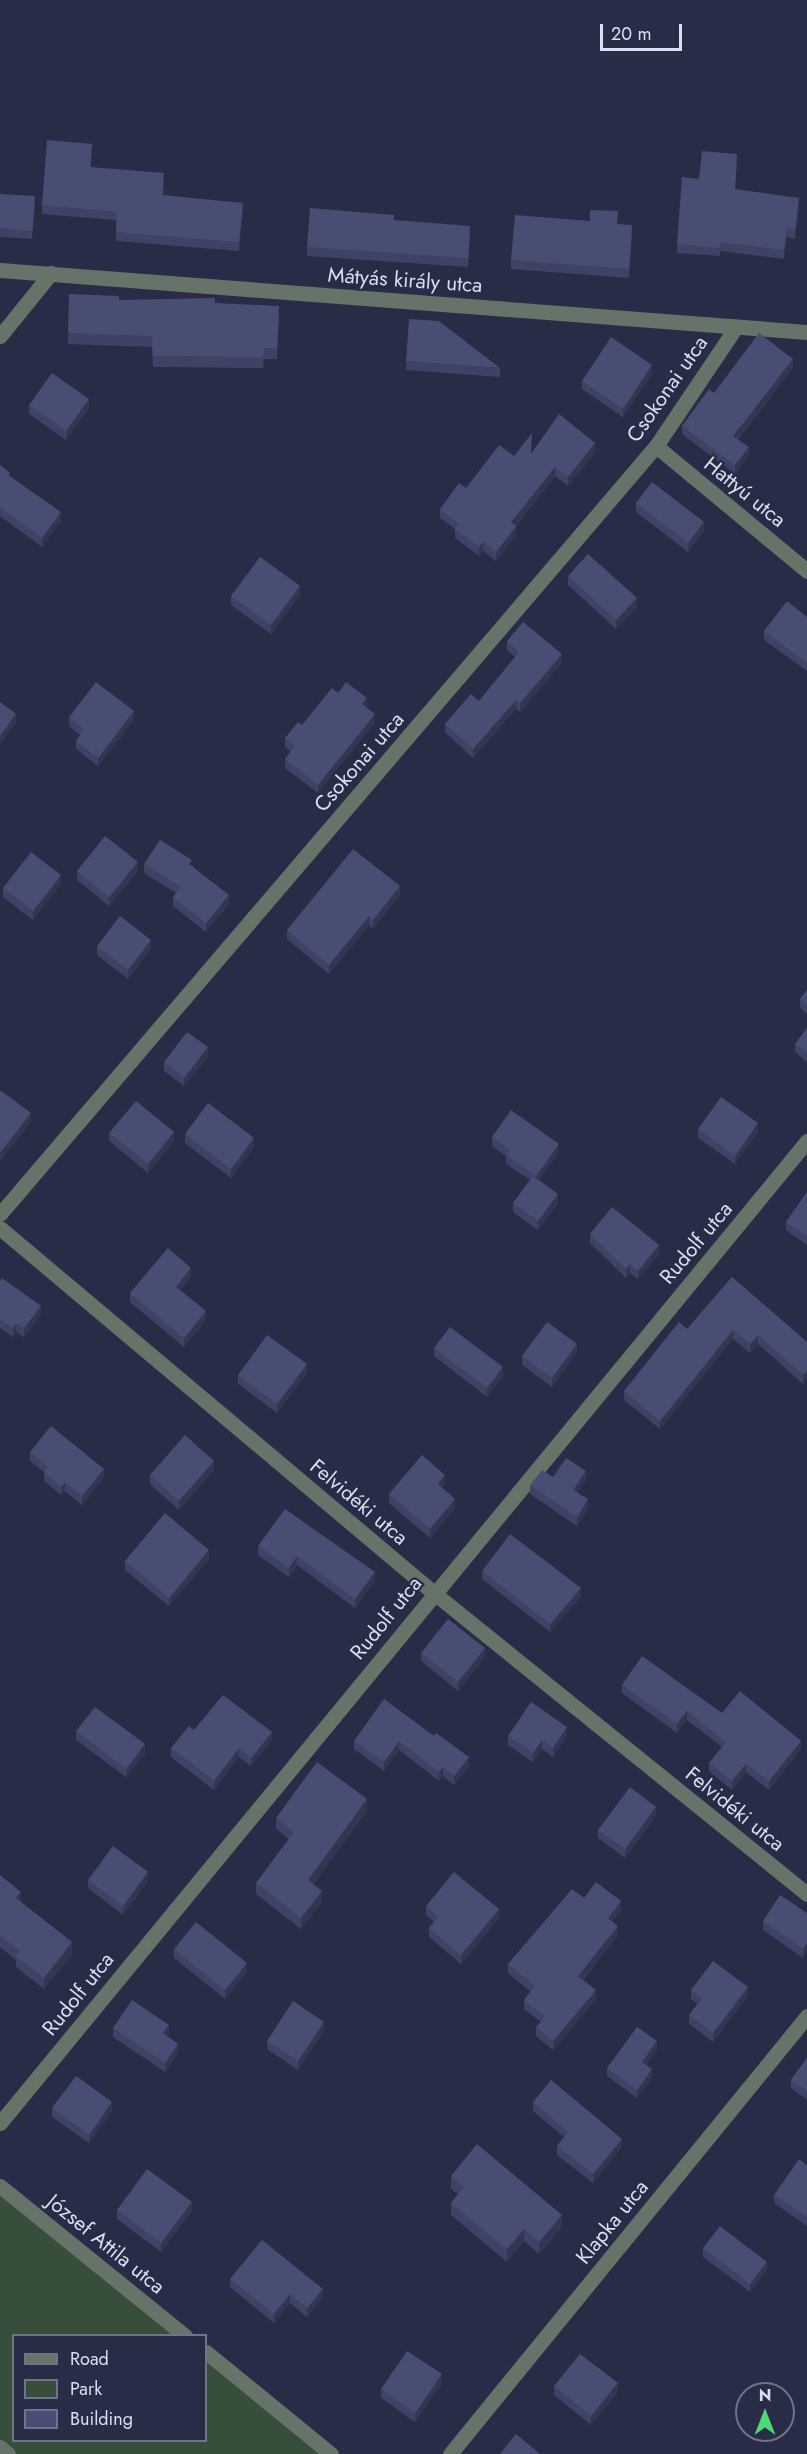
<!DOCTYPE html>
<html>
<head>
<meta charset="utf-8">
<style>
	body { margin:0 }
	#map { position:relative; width:807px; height:2454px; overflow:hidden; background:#282c47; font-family:Jost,sans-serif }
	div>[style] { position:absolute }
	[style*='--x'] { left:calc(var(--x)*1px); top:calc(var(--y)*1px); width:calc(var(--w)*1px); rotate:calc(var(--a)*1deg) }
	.green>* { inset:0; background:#364e3a }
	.minor>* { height:15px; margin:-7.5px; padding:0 7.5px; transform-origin:7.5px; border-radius:7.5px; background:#667368 }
	.wall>* { inset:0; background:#3e4264 }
	.shaded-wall>* { inset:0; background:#323651 }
	.building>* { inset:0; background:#484d74 }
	span { translate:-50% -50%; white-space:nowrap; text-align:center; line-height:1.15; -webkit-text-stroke:4.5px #282c47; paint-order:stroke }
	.street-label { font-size:21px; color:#dbdff0 }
	.legend { position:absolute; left:12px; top:2334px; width:195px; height:108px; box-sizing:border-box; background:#282c47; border:2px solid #70748b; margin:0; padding:8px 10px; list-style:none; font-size:18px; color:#dbdff0 }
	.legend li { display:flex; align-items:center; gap:12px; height:30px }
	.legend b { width:30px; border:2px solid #70748b }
	.north { position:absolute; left:735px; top:2382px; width:60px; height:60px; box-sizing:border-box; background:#282c47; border:2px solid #70748b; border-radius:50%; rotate:0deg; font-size:16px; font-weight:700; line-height:24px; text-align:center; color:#dbdff0 }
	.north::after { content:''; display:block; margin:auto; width:21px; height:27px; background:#4fd675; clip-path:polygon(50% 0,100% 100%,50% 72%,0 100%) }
	.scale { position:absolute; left:600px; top:24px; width:82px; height:27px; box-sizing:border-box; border:3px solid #dbdff0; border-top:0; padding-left:8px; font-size:18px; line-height:21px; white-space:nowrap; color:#dbdff0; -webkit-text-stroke:4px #282c47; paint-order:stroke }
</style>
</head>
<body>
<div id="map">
	<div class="green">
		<div style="clip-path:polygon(0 2186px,185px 2335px,14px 2336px,14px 2440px,206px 2440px,206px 2352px,331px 2454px,0 2454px)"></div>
	</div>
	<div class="minor">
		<div style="--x:0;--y:270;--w:809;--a:4.39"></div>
		<div style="--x:0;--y:336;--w:81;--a:-51"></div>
		<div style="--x:656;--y:446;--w:196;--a:39.6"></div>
		<div style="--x:0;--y:1214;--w:1010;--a:-49.5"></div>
		<div style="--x:656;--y:446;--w:143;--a:-56.1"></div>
		<div style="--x:0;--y:1228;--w:567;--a:40.06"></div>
		<div style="--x:434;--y:1593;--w:479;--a:38.9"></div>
		<div style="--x:0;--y:2123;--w:1271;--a:-50.59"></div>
		<div style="--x:0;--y:2186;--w:238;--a:39"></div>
		<div style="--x:206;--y:2352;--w:161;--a:39.2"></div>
		<div style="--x:0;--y:2447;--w:11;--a:41"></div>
		<div style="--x:450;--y:2454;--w:565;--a:-50.82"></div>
	</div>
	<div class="wall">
		<div style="clip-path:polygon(92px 152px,91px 167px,164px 182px,163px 195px,243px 211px,239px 251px,116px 241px,116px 220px,42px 214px,42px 205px)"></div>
		<div style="clip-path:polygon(737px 163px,735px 189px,799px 206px,795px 239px,787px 237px,784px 259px,720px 251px,720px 256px,677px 253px,677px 244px,699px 179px)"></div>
		<div style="clip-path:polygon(0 194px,35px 205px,32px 239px,0 237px)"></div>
		<div style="clip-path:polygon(617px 224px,632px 234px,629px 278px,511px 269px,511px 260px)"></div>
		<div style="clip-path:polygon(470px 234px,468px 267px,307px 256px,307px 247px)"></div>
		<div style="clip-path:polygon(119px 300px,215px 303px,279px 316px,277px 359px,264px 359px,263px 368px,153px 367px,152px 347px,68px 344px,68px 333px)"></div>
		<div style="clip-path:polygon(406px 361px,500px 368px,500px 377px,406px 370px)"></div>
		<div style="clip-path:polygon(793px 368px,738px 439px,749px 455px,735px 474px,682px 434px,682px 426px,714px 393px)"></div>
		<div style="clip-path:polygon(652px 374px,623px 417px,582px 389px,582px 381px)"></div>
		<div style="clip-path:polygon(29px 405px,89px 408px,66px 440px,29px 414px)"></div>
		<div style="clip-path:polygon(595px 452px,568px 486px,555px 476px,516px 526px,516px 535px,496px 561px,483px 551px,479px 556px,455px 538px,455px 529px,440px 518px,440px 509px,466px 488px,514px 456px,532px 454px)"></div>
		<div style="clip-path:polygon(0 465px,10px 476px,61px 521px,42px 547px,0 516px)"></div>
		<div style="clip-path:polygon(636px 503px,704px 531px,688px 552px,636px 512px)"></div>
		<div style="clip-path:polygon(568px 576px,637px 607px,616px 629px,568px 585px)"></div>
		<div style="clip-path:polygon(300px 595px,271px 634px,231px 605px,231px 596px)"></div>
		<div style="clip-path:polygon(807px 617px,807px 671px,764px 640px,764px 631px)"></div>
		<div style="clip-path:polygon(507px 641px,562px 663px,520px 712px,516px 709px,473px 758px,445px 732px,445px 724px,479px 701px,515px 657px,507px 650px)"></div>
		<div style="clip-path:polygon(338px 693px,367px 707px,375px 723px,318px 793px,285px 768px,285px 759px,291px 752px,285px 747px,285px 738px,302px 725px)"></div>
		<div style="clip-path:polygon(69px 717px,134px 720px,98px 766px,76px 749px,76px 741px,80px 735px,69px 726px)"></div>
		<div style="clip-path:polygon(144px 864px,192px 865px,229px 904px,206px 932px,173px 906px,173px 897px,176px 893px,144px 873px)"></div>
		<div style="clip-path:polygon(77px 871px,138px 871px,109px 906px,77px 880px)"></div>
		<div style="clip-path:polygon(61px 884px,33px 920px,3px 897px,3px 888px)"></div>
		<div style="clip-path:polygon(400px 895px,373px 929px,369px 925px,329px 974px,287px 939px,287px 930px)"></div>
		<div style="clip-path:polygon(97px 946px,151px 949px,128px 979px,97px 955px)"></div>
		<div style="clip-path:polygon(807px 990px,807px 1014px,800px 1008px,800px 999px)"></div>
		<div style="clip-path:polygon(807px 1028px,807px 1062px,795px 1052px,795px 1044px)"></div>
		<div style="clip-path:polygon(208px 1056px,184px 1086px,164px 1071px,164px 1062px)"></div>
		<div style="clip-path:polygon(698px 1129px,758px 1132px,735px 1164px,698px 1138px)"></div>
		<div style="clip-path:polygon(109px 1133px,174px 1141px,148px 1173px,109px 1141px)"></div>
		<div style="clip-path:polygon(185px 1134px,254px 1147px,231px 1178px,185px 1143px)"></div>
		<div style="clip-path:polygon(492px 1137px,559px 1152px,539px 1180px,558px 1203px,538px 1230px,513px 1212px,513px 1203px,530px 1180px,506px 1164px,506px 1156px,492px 1146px)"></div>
		<div style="clip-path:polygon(807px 1192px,807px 1245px,786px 1230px,786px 1222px)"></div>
		<div style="clip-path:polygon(590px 1234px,659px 1254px,638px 1279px,630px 1273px,626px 1278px,590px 1243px)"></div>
		<div style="clip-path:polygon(191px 1277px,180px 1290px,206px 1320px,184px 1347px,130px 1302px,130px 1293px)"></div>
		<div style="clip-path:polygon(732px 1277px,807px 1342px,807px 1379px,803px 1384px,758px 1344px,750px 1353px,733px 1339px,660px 1429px,624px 1400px,624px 1391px,687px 1329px)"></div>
		<div style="clip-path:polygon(0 1281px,41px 1315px,24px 1337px,16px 1332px,13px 1337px,0 1328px)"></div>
		<div style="clip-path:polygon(434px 1348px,503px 1376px,487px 1397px,434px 1356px)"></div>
		<div style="clip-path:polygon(577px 1352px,552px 1387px,522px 1365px,522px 1356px)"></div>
		<div style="clip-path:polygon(307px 1373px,277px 1413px,238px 1384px,238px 1375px)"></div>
		<div style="clip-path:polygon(30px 1452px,104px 1478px,82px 1505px,65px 1491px,61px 1495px,44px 1481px,44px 1472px,30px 1461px)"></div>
		<div style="clip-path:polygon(214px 1470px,179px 1510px,150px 1484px,150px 1475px)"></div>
		<div style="clip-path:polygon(553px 1477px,586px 1480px,578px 1492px,588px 1508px,577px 1526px,530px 1494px,530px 1485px)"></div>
		<div style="clip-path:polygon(445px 1484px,442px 1488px,455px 1508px,430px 1538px,389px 1503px,389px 1494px)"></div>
		<div style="clip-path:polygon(258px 1546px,375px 1572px,375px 1581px,355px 1608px,297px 1565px,289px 1577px,258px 1555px)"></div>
		<div style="clip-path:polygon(209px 1559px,169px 1606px,125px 1570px,125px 1561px)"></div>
		<div style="clip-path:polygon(482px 1571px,581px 1596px,550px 1632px,482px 1579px)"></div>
		<div style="clip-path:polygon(421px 1653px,485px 1657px,458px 1691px,421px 1661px)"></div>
		<div style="clip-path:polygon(622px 1685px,722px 1713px,801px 1749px,769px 1790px,746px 1772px,732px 1790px,709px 1771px,709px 1763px,722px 1747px,687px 1720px,677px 1733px,622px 1693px)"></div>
		<div style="clip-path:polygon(384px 1699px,469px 1766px,454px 1785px,443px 1776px,439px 1781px,399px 1750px,384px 1771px,354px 1749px,354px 1741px)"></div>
		<div style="clip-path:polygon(194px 1730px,272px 1740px,251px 1766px,239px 1757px,214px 1790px,171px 1757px,171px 1748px)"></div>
		<div style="clip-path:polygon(76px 1731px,145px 1753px,126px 1777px,76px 1740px)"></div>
		<div style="clip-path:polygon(508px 1736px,567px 1736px,553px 1757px,542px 1749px,533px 1762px,508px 1745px)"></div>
		<div style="clip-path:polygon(367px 1811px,313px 1884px,322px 1902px,301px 1929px,256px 1894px,256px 1883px,289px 1839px,276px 1829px,276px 1818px)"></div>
		<div style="clip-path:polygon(656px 1816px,625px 1858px,598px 1838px,598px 1830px)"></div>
		<div style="clip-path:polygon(0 1875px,21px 1902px,72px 1954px,44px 1989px,16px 1967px,16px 1960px,0 1947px)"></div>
		<div style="clip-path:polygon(88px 1880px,148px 1881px,123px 1915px,88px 1888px)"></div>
		<div style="clip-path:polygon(584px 1898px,621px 1910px,612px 1921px,618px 1935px,583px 1980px,596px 1999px,553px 2050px,536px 2036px,536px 2027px,541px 2022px,524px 2009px,524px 2000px,531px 1992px,508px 1973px,508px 1964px)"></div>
		<div style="clip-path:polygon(426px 1906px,499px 1918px,461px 1964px,429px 1937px,429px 1928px,434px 1922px,426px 1915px)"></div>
		<div style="clip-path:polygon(807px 1913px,803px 1958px,763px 1930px,763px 1921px)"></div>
		<div style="clip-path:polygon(174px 1949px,247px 1972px,225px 1999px,174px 1958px)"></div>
		<div style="clip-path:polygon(691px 1990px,748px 1996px,713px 2042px,689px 2024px,689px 2015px,698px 2004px,691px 1999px)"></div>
		<div style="clip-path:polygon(113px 2028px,169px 2034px,167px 2036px,178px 2053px,165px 2072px,113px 2037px)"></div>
		<div style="clip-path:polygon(324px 2031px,298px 2070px,267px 2049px,267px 2041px)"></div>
		<div style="clip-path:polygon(657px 2050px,646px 2065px,652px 2078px,637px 2098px,607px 2076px,607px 2068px)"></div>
		<div style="clip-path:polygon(807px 2058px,807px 2100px,791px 2088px,791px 2080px)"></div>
		<div style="clip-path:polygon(533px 2102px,622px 2147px,593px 2183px,557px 2155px,557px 2146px,564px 2137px,533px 2111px)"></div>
		<div style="clip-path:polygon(52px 2108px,112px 2111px,89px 2143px,52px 2117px)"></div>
		<div style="clip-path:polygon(807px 2165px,807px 2226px,774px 2203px,774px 2195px)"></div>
		<div style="clip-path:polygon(451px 2176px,562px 2227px,539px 2254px,524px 2241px,507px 2262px,451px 2215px,451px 2203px,458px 2194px,451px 2189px)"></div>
		<div style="clip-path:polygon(117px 2210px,192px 2211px,161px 2252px,117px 2219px)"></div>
		<div style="clip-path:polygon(703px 2248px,767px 2270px,750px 2292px,703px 2257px)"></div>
		<div style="clip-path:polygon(230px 2279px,323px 2297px,307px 2317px,290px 2303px,274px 2323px,230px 2287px)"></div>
		<div style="clip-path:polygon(442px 2383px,415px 2422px,381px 2398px,381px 2389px)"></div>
		<div style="clip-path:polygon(554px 2386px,618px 2392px,591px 2425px,554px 2395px)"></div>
	</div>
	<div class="shaded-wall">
		<div style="clip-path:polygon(799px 198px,799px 206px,795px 239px,795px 230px)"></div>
		<div style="clip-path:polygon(243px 203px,243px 211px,239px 251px,239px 242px)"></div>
		<div style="clip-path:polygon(787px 228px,787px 237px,784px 259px,784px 250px)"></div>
		<div style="clip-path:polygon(793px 359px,793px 368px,733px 444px,733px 436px)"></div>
		<div style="clip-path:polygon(652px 365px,652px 374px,623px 417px,623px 409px)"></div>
		<div style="clip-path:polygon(89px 399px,89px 408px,66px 440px,66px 431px)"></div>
		<div style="clip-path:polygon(595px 443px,595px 452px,568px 486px,568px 477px)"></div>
		<div style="clip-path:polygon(749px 447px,749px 455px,735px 474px,735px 465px)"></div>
		<div style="clip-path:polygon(555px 467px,555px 476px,511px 531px,511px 522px)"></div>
		<div style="clip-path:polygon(61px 512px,61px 521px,42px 547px,42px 538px)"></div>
		<div style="clip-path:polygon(704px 522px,704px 531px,688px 552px,688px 543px)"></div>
		<div style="clip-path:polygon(516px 526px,516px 535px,496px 561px,496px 552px)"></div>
		<div style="clip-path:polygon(483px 542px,483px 551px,479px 556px,479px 547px)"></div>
		<div style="clip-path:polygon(300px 586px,300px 595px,271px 634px,271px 625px)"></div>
		<div style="clip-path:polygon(637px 598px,637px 607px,616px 629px,616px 620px)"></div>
		<div style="clip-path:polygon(562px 654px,562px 663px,520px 712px,520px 703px)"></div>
		<div style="clip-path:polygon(367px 698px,367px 707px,362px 704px)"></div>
		<div style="clip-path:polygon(516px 700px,516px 709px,473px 758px,473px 749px)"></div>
		<div style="clip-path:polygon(134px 711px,134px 720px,98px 766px,98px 758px)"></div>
		<div style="clip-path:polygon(16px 714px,16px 723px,0 745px,0 736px)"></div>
		<div style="clip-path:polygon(375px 714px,375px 723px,318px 793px,318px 785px)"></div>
		<div style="clip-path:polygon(138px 862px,138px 871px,109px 906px,109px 897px)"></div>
		<div style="clip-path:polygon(61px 875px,61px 884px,33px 920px,33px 911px)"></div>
		<div style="clip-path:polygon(400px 886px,400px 895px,373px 929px,373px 920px)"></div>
		<div style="clip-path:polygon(229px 895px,229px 904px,206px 932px,206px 923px)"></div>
		<div style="clip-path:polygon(369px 916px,369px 925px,329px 974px,329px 965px)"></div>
		<div style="clip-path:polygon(151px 940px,151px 949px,128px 979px,128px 970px)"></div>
		<div style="clip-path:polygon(208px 1047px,208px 1056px,184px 1086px,184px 1078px)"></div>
		<div style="clip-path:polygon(31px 1113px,31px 1122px,0 1162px,0 1153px)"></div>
		<div style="clip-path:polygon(758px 1123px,758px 1132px,735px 1164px,735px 1156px)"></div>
		<div style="clip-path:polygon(174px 1132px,174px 1141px,148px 1173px,148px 1164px)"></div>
		<div style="clip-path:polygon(254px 1138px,254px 1147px,231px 1178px,231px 1169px)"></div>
		<div style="clip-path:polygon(559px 1144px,559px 1152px,536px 1184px,536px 1176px)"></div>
		<div style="clip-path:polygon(558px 1194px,558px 1203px,538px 1230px,538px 1221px)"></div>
		<div style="clip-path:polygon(659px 1245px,659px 1254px,638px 1279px,638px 1271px)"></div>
		<div style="clip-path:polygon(630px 1264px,630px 1273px,626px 1278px,626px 1269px)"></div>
		<div style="clip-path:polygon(191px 1268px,191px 1277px,176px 1296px,176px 1287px)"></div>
		<div style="clip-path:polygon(41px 1306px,41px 1315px,24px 1337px,24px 1328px)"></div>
		<div style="clip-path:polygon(206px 1311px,206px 1320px,184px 1347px,184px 1338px)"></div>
		<div style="clip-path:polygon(16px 1323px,16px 1332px,13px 1337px,13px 1328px)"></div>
		<div style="clip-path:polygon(733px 1330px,733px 1339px,660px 1429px,660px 1421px)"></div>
		<div style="clip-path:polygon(758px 1335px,758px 1344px,750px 1353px,750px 1344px)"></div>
		<div style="clip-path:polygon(577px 1344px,577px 1352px,552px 1387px,552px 1378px)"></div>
		<div style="clip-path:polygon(307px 1364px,307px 1373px,277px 1413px,277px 1404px)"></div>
		<div style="clip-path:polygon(503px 1367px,503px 1376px,487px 1397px,487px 1388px)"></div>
		<div style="clip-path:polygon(807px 1371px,807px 1379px,803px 1384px,803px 1375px)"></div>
		<div style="clip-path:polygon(214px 1461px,214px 1470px,179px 1510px,179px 1501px)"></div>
		<div style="clip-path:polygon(104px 1469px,104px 1478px,82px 1505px,82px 1496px)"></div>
		<div style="clip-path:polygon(586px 1471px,586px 1480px,573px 1499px,573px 1490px)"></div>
		<div style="clip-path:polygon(445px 1475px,445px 1484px,438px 1493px,438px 1484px)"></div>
		<div style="clip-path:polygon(65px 1482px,65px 1491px,61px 1495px,61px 1487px)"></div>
		<div style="clip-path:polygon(455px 1499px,455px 1508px,430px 1538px,430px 1529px)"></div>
		<div style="clip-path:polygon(588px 1499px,588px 1508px,577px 1526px,577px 1517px)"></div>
		<div style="clip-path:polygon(209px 1550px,209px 1559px,169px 1606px,169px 1598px)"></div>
		<div style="clip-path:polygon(297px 1556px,297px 1565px,289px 1577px,289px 1568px)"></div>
		<div style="clip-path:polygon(375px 1572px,375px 1581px,355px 1608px,355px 1599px)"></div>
		<div style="clip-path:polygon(581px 1588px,581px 1596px,550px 1632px,550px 1624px)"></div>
		<div style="clip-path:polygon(485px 1648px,485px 1657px,458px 1691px,458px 1682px)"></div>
		<div style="clip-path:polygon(687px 1711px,687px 1720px,677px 1733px,677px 1724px)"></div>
		<div style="clip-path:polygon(567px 1727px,567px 1736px,553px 1757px,553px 1748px)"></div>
		<div style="clip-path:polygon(272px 1732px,272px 1740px,251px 1766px,251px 1758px)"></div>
		<div style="clip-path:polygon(542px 1740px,542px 1749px,533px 1762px,533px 1753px)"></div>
		<div style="clip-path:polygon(399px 1741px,399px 1750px,384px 1771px,384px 1762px)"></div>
		<div style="clip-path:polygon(801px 1741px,801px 1749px,769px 1790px,769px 1781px)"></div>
		<div style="clip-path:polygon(145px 1744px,145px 1753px,126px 1777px,126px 1769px)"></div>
		<div style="clip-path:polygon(239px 1748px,239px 1757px,214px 1790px,214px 1781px)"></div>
		<div style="clip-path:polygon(469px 1757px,469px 1766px,454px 1785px,454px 1776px)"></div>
		<div style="clip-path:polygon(746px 1764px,746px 1772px,732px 1790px,732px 1781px)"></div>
		<div style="clip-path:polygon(443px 1767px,443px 1776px,439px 1781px,439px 1772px)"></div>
		<div style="clip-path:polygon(367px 1799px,367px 1811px,308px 1892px,308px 1880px)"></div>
		<div style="clip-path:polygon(656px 1807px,656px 1816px,625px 1858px,625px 1849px)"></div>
		<div style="clip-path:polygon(148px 1872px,148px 1881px,123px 1915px,123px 1906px)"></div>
		<div style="clip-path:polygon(322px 1891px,322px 1902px,301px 1929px,301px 1918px)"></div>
		<div style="clip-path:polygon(21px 1892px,21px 1903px,16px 1898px)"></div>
		<div style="clip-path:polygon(621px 1901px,621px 1910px,608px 1926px,608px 1918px)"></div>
		<div style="clip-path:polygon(499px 1909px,499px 1918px,461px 1964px,461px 1955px)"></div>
		<div style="clip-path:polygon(618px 1926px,618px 1935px,578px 1985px,578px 1976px)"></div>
		<div style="clip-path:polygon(72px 1942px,72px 1954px,44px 1989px,44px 1978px)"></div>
		<div style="clip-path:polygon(807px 1943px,807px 1952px,803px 1958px,803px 1949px)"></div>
		<div style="clip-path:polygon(247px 1963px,247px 1972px,225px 1999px,225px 1990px)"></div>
		<div style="clip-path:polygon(748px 1987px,748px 1996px,713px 2042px,713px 2033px)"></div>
		<div style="clip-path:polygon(596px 1990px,596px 1999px,553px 2050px,553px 2041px)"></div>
		<div style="clip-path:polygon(324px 2022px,324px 2031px,298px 2070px,298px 2061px)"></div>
		<div style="clip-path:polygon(169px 2025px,169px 2034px,163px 2042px,163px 2033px)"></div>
		<div style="clip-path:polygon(657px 2041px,657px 2050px,642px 2070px,642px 2062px)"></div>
		<div style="clip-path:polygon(178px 2044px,178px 2053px,165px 2072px,165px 2063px)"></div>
		<div style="clip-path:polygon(652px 2069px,652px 2078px,637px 2098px,637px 2090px)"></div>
		<div style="clip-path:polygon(112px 2102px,112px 2111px,89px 2143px,89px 2135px)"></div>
		<div style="clip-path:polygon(622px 2139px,622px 2147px,593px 2183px,593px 2174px)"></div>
		<div style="clip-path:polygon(192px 2202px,192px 2211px,161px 2252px,161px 2243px)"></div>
		<div style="clip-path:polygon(562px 2215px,562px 2227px,539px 2254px,539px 2242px)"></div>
		<div style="clip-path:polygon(524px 2229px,524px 2241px,507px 2262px,507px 2249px)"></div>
		<div style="clip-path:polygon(767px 2262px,767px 2270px,750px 2292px,750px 2284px)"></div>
		<div style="clip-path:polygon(323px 2289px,323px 2297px,307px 2317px,307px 2308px)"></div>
		<div style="clip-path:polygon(290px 2294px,290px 2303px,274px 2323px,274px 2314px)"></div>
		<div style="clip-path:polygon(442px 2374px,442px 2383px,415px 2422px,415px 2413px)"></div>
		<div style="clip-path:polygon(618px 2383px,618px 2392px,591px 2425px,591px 2416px)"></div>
	</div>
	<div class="building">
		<div style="clip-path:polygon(47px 140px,92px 144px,90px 167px,164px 173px,162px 195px,243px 203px,239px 242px,116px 232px,117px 212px,42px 205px)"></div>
		<div style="clip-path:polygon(702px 151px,737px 154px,735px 189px,799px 198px,795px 230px,787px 228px,784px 250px,720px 242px,720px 248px,677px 244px,682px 177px,699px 179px)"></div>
		<div style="clip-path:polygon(0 194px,35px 196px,32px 231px,0 228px)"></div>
		<div style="clip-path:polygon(310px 208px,394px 215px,394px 220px,470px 226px,468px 258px,307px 247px)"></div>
		<div style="clip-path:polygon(590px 210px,618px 211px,617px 224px,632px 225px,629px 269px,511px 260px,515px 215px,590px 221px)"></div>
		<div style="clip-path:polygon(69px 294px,119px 296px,119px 300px,215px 298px,215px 303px,279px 306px,277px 349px,264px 348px,263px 357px,153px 356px,152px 336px,68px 333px)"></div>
		<div style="clip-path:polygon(409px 319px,439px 321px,500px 368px,406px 361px)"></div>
		<div style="clip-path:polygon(759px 333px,793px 359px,733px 436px,749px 447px,735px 465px,682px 426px,709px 389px,714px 393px)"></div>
		<div style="clip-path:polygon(611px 337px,652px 365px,623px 409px,582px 381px)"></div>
		<div style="clip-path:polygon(52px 373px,89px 399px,66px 431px,29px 405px)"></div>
		<div style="clip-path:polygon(559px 414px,595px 443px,568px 477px,555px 467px,511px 522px,516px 526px,496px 552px,483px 542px,479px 547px,455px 529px,459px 524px,440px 509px,459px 483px,466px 488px,499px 445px,514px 456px,532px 433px,531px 454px)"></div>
		<div style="clip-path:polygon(0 465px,10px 473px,8px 475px,61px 512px,42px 538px,0 507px)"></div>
		<div style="clip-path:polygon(652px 482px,704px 522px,688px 543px,636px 503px)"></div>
		<div style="clip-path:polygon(588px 554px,637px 598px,616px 620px,568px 576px)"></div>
		<div style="clip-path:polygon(260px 557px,300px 586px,271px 625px,231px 596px)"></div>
		<div style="clip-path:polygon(787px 601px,807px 617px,807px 663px,764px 631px)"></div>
		<div style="clip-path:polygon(523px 622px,562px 654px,520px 703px,516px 700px,473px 749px,445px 724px,471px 694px,479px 701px,519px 652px,507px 641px)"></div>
		<div style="clip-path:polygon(96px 682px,134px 711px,98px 758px,76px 741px,84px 730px,69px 717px)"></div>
		<div style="clip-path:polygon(346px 682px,367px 698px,362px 704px,375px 714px,318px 785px,285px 759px,295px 746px,285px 738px,298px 722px,302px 725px,332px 688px,338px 693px)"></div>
		<div style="clip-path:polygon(0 702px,16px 714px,0 736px)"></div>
		<div style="clip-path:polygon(105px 836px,138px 862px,109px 897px,77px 871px)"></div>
		<div style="clip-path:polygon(160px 840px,192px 860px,189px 864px,229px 895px,206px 923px,173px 897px,181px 887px,144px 864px)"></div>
		<div style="clip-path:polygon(353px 849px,400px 886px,373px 920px,369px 916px,329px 965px,287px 930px)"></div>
		<div style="clip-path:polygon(31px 852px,61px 875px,33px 911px,3px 888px)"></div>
		<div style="clip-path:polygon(120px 916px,151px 940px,128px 970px,97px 946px)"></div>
		<div style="clip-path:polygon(807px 990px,807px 1005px,800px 999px)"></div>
		<div style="clip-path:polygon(807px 1028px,807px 1053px,795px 1044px)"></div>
		<div style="clip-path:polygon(187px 1032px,208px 1047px,184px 1078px,164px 1062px)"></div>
		<div style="clip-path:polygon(0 1090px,31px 1113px,0 1153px)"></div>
		<div style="clip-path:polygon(721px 1097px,758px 1123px,735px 1156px,698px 1129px)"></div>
		<div style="clip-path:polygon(136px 1101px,174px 1132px,148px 1164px,109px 1133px)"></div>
		<div style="clip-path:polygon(208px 1103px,254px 1138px,231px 1169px,185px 1134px)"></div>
		<div style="clip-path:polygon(511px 1110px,559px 1144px,536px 1176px,506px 1155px,510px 1150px,492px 1137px)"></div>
		<div style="clip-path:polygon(533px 1176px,558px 1194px,538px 1221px,513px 1203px)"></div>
		<div style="clip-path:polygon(807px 1192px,807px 1236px,786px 1222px)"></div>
		<div style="clip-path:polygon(612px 1207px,659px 1245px,638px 1271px,630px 1264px,626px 1269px,590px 1234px)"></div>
		<div style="clip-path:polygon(168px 1248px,191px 1268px,176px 1287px,206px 1311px,184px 1338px,130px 1293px)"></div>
		<div style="clip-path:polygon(732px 1277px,807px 1342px,807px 1371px,803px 1375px,758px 1335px,750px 1344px,733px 1330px,660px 1421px,624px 1391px,679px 1322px,687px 1329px)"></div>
		<div style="clip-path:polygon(2px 1278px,41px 1306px,24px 1328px,16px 1323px,13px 1328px,0 1319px,0 1281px)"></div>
		<div style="clip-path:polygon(547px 1322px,577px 1344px,552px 1378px,522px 1356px)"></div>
		<div style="clip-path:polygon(450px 1327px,503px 1367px,487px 1388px,434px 1348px)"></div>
		<div style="clip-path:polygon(267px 1335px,307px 1364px,277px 1404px,238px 1375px)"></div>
		<div style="clip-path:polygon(51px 1426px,104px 1469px,82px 1496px,65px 1482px,61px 1487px,44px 1472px,48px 1467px,30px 1452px)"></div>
		<div style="clip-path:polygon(185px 1435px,214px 1461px,179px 1501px,150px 1475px)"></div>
		<div style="clip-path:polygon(422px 1455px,445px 1475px,438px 1484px,455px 1499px,430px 1529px,389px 1494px)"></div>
		<div style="clip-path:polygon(566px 1458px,586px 1471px,573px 1490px,588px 1499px,577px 1517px,530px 1485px,542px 1470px,553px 1477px)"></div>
		<div style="clip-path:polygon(285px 1509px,375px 1572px,355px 1599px,297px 1556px,289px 1568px,258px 1546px)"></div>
		<div style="clip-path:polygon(165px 1513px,209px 1550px,169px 1598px,125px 1561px)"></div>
		<div style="clip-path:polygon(510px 1534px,581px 1588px,550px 1624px,482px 1571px)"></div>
		<div style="clip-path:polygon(448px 1619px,485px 1648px,458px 1682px,421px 1653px)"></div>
		<div style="clip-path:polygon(642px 1656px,722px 1713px,740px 1691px,801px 1741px,769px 1781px,746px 1764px,732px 1781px,709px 1763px,726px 1742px,687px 1711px,677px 1724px,622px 1685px)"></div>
		<div style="clip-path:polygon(223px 1695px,272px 1732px,251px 1758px,239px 1748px,214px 1781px,171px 1748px,189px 1726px,194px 1730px)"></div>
		<div style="clip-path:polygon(384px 1699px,434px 1736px,436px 1733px,469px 1757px,454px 1776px,443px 1767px,439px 1772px,399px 1741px,384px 1762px,354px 1741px)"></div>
		<div style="clip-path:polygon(531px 1702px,567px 1727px,553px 1748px,542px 1740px,533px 1753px,508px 1736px)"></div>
		<div style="clip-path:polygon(95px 1707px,145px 1744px,126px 1769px,76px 1731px)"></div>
		<div style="clip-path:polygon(317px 1762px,367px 1799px,308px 1880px,322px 1891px,301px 1918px,256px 1883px,294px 1832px,276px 1818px)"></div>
		<div style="clip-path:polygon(630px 1787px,656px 1807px,625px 1849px,598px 1830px)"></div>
		<div style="clip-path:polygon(113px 1846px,148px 1872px,123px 1906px,88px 1880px)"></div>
		<div style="clip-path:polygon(454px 1872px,499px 1909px,461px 1955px,429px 1928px,438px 1917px,426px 1906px)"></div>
		<div style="clip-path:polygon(0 1875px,21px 1892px,16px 1898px,72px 1942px,44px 1978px,16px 1956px,20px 1951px,0 1936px)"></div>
		<div style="clip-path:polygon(596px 1882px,621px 1901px,608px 1918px,618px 1926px,578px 1976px,596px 1990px,553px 2041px,536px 2027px,545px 2017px,524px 2000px,535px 1986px,508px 1964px,572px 1889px,584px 1898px)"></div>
		<div style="clip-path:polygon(780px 1895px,807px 1913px,807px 1943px,803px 1949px,763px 1921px)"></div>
		<div style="clip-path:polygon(196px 1922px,247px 1963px,225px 1990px,174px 1949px)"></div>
		<div style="clip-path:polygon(713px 1961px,748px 1987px,713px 2033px,689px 2015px,702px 1998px,691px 1990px)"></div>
		<div style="clip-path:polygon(132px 2000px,169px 2025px,163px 2033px,178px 2044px,165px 2063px,113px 2028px)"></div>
		<div style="clip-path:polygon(293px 2001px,324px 2022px,298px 2061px,267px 2041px)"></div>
		<div style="clip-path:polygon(637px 2027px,657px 2041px,642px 2062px,652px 2069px,637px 2090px,607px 2068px)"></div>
		<div style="clip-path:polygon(807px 2058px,807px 2091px,791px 2080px)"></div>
		<div style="clip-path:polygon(76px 2076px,112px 2102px,89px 2135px,52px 2108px)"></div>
		<div style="clip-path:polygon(551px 2080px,622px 2139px,593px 2174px,557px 2146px,568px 2132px,533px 2102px)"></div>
		<div style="clip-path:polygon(477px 2144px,562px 2215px,539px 2242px,524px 2229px,507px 2249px,451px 2203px,464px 2187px,451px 2176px)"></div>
		<div style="clip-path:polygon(799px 2159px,807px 2165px,807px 2217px,774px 2195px)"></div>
		<div style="clip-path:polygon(147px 2169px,192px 2202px,161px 2243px,117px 2210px)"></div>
		<div style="clip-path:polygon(720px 2226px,767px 2262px,750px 2284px,703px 2248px)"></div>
		<div style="clip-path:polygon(262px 2240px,323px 2289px,307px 2308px,290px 2294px,274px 2314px,230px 2279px)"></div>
		<div style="clip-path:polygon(407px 2351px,442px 2374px,415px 2413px,381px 2389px)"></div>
		<div style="clip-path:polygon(580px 2354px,618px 2383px,591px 2416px,554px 2386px)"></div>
		<div style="clip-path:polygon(516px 2434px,540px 2454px,500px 2454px)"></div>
	</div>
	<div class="street-label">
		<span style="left:405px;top:280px;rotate:4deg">Mátyás király utca</span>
		<span style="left:667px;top:389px;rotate:-55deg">Csokonai utca</span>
		<span style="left:745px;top:492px;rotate:39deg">Hattyú utca</span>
		<span style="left:359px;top:762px;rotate:-49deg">Csokonai utca</span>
		<span style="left:696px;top:1243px;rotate:-50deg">Rudolf utca</span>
		<span style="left:359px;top:1502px;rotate:40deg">Felvidéki utca</span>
		<span style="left:386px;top:1618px;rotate:-51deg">Rudolf utca</span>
		<span style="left:735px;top:1809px;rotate:39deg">Felvidéki utca</span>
		<span style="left:78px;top:1994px;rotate:-51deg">Rudolf utca</span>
		<span style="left:612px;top:2222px;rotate:-51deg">Klapka utca</span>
		<span style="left:106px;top:2244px;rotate:39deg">József Attila utca</span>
	</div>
	<ul class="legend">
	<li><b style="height:8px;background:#667368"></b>Road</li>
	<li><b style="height:16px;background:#364e3a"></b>Park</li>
	<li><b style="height:16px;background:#484d74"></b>Building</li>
	</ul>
	<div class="north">N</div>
	<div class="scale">20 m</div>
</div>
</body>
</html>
